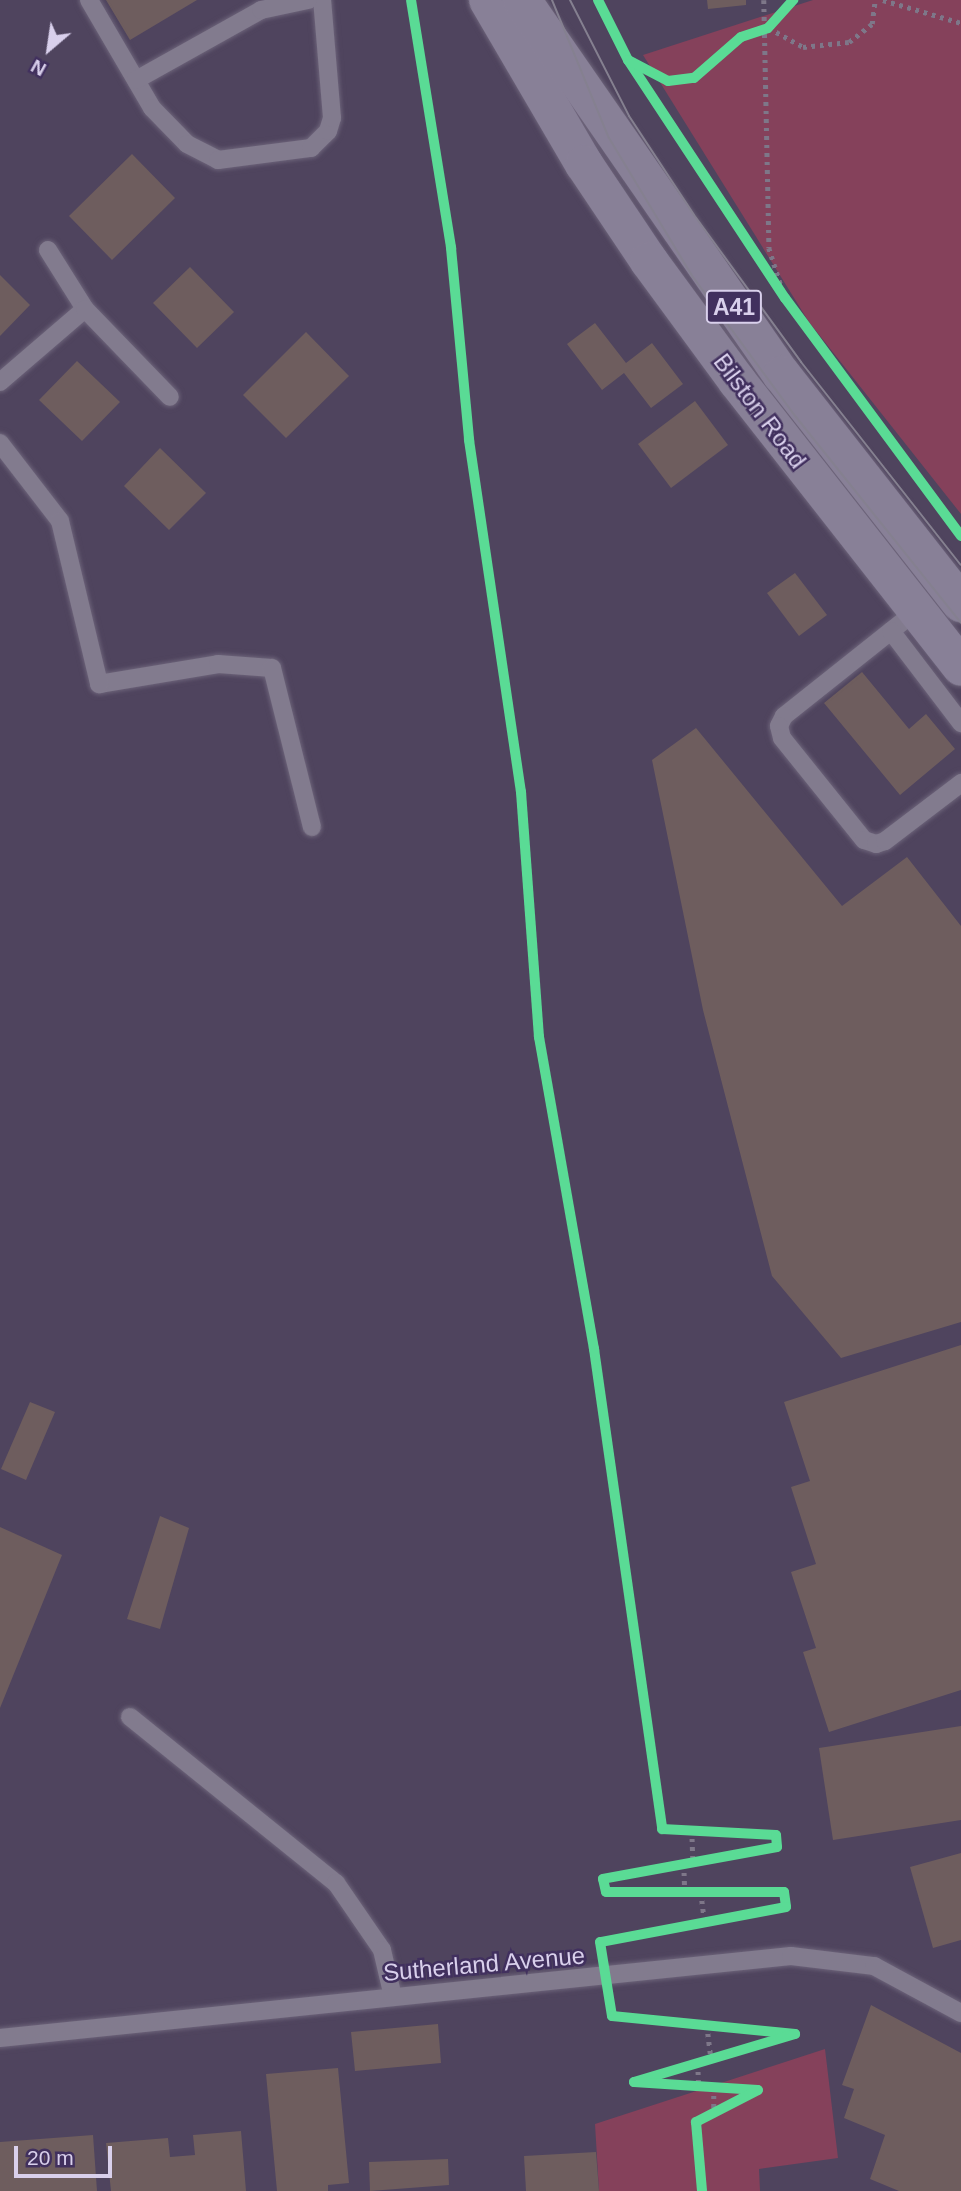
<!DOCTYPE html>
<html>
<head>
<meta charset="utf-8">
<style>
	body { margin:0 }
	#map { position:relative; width:961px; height:2191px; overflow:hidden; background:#4f445e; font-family:Arial,sans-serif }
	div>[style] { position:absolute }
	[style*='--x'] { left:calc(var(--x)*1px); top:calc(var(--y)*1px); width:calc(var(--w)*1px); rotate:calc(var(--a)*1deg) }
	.green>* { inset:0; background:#85415b }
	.building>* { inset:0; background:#6e5d5e }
	.path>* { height:4.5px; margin-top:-2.25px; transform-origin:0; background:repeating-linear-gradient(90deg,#7e7789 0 3.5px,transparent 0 8.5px) }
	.roads { filter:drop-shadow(0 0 2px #6c6379) drop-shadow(0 0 2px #6c6379) }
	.lane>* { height:18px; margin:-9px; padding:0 9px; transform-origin:9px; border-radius:9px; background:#827b8e }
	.street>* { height:18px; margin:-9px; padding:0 9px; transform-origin:9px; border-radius:9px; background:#827b8e }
	.secondary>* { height:18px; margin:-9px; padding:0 9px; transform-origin:9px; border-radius:9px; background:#827b8e }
	.highway>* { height:38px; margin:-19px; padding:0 19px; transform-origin:19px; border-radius:19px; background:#888097 }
	.tram>* { height:2px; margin:-1px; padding:0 1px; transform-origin:1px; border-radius:1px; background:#858090 }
	.cycleway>* { height:10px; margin:-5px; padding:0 5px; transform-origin:5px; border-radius:5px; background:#5adb95 }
	span { translate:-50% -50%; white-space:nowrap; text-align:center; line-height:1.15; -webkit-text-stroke:5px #41305e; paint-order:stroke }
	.shield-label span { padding:2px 5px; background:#41305e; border:2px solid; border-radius:5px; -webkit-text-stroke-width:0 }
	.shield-label { font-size:23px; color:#d9d0ec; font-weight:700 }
	.street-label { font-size:24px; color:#d9d0ec }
	.north { position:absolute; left:14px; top:14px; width:70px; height:70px; -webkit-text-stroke:5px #41305e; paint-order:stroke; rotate:209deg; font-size:19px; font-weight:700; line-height:28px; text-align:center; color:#d9d0ec }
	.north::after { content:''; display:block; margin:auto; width:24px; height:32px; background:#d9d0ec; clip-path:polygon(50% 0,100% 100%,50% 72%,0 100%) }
	.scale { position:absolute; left:14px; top:2146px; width:98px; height:32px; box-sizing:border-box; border:4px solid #d9d0ec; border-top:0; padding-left:9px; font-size:21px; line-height:24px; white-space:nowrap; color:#d9d0ec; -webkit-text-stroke:5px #41305e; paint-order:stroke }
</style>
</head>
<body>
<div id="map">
	<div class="green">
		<div style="clip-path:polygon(813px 0,961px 0,961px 514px,809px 322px,643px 55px)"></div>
		<div style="clip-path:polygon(825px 2049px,838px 2158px,759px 2169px,760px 2191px,599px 2191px,595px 2124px)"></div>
	</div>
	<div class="building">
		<div style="clip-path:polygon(106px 0,197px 0,130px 40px)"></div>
		<div style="clip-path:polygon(707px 0,746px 0,746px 5px,708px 9px)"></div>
		<div style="clip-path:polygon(132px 154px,175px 198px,112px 260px,69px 216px)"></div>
		<div style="clip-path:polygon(190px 267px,234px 312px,197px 348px,153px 303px)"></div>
		<div style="clip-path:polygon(0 275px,30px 305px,0 336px)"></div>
		<div style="clip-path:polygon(595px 323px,626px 363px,652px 343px,683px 384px,651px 408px,624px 373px,602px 390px,567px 344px)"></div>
		<div style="clip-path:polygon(306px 332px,349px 376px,286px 438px,243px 395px)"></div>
		<div style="clip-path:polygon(77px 361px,120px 402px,82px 441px,39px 400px)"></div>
		<div style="clip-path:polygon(695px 401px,728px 445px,671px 488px,638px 444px)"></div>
		<div style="clip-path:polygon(160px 448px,206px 493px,169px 530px,124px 486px)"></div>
		<div style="clip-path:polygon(795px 573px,827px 615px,799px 636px,767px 593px)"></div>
		<div style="clip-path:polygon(862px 672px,909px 729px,926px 714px,955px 749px,900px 795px,824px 703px)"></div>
		<div style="clip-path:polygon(696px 728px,842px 906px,907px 857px,961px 926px,961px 1322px,841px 1358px,772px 1276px,703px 1010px,652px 760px)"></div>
		<div style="clip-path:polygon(961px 1345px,961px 1690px,829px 1732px,803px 1652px,816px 1648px,791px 1572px,816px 1564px,791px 1487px,810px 1481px,784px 1402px)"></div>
		<div style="clip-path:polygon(30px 1402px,55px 1412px,26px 1480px,1px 1469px)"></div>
		<div style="clip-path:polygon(160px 1516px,189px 1528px,160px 1629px,127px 1619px)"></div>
		<div style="clip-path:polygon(0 1527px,62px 1555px,0 1708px)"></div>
		<div style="clip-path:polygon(961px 1726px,961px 1820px,833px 1840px,819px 1748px)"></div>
		<div style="clip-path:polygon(961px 1853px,961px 1940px,933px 1948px,910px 1867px)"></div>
		<div style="clip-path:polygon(871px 2005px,961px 2053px,961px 2191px,899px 2191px,870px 2179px,885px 2135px,844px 2118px,854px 2089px,842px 2085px)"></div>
		<div style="clip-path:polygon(438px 2024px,441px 2063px,355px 2071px,351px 2032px)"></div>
		<div style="clip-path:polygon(338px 2068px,349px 2183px,328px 2185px,328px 2191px,277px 2191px,266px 2074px)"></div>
		<div style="clip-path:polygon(241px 2131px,246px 2191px,111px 2191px,106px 2143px,168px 2138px,170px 2157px,195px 2155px,193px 2135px)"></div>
		<div style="clip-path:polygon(93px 2135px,97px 2191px,0 2191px,0 2142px)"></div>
		<div style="clip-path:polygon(596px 2152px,599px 2191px,526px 2191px,524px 2156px)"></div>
		<div style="clip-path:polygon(448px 2159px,449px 2185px,370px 2191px,369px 2162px)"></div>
	</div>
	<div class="path">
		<div style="--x:764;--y:0;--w:248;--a:88.8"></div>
		<div style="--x:769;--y:248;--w:52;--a:72.3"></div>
		<div style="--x:883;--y:0;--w:81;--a:16.4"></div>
		<div style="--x:769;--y:28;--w:39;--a:29"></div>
		<div style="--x:803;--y:47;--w:46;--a:-6.2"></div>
		<div style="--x:849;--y:42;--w:29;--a:-38"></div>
		<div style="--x:872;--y:24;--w:24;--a:-83"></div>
		<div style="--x:692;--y:1830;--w:32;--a:88"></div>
		<div style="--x:684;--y:1864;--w:28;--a:88"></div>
		<div style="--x:701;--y:1892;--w:31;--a:83"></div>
		<div style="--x:707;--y:2025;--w:34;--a:83"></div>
		<div style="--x:698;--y:2063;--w:23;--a:88"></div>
		<div style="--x:714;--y:2087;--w:26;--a:90"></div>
	</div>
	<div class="roads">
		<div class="lane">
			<div style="--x:89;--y:0;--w:125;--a:59.7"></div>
			<div style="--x:152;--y:108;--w:50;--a:45.8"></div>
			<div style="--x:187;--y:144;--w:35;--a:27"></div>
			<div style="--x:218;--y:160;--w:94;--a:-7.4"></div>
			<div style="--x:311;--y:148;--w:24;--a:-45"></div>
			<div style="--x:328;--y:131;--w:14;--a:-73"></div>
			<div style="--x:332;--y:118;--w:118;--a:-94.8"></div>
			<div style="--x:136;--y:80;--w:143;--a:-29.2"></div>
			<div style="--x:261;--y:10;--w:48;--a:-12"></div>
			<div style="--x:48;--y:250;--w:70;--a:57.9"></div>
			<div style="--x:0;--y:382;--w:112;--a:-40.7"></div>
			<div style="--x:85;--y:309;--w:122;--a:46"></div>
			<div style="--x:916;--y:611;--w:169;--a:141.5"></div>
			<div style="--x:784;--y:716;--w:11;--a:117"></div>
			<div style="--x:779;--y:726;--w:12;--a:76"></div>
			<div style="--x:782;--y:738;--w:131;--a:51.2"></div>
			<div style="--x:864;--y:840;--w:13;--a:18"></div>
			<div style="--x:876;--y:844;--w:9;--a:-18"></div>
			<div style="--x:885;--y:841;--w:96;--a:-37.3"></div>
			<div style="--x:891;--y:631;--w:116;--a:52.7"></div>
			<div style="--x:99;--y:684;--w:121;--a:-9.5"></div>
			<div style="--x:218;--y:664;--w:54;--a:4.2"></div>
			<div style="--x:272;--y:668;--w:164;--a:75.9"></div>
			<div style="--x:130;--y:1717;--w:265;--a:38.9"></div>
			<div style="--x:336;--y:1883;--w:81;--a:55.5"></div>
			<div style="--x:382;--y:1950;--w:48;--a:76.8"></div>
		</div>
		<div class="street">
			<div style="--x:0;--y:443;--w:98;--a:52.4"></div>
			<div style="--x:60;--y:521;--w:168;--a:76.5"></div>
		</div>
		<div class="secondary">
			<div style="--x:0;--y:2038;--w:795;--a:-5.92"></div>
			<div style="--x:791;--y:1956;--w:84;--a:6.9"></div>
			<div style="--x:874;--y:1966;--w:99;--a:28.4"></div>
		</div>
		<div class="highway">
			<div style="--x:488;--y:0;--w:190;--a:59.7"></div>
			<div style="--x:584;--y:164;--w:117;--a:56.2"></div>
			<div style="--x:649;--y:261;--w:149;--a:53.7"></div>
			<div style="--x:737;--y:381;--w:363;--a:51.9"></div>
			<div style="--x:522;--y:0;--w:456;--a:55.3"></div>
			<div style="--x:782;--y:375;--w:290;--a:51.9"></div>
		</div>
	</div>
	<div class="tram">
		<div style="--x:552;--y:0;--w:149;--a:67.6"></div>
		<div style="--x:609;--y:138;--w:162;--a:58.9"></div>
		<div style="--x:693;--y:277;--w:167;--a:53.7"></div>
		<div style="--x:792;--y:412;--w:270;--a:51.3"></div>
		<div style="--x:570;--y:0;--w:130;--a:63"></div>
		<div style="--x:629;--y:116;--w:118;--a:56.7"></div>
		<div style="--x:694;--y:215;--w:182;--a:53.9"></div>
		<div style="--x:801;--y:362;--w:258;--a:51.8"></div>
	</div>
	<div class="cycleway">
		<div style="--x:411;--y:0;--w:251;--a:80.8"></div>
		<div style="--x:451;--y:248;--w:193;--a:84.6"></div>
		<div style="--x:469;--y:440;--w:356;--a:81.6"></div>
		<div style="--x:521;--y:792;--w:246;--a:85.8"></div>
		<div style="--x:539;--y:1037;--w:317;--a:80"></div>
		<div style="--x:594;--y:1349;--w:485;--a:81.9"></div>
		<div style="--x:662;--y:1829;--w:114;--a:3"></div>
		<div style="--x:776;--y:1835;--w:12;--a:85"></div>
		<div style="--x:777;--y:1847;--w:177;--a:169.6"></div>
		<div style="--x:603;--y:1879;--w:13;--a:77"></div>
		<div style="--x:606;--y:1892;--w:178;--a:0"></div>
		<div style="--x:784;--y:1892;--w:15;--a:82"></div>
		<div style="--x:786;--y:1907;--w:189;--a:169.3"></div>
		<div style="--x:600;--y:1942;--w:75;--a:80.8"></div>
		<div style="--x:612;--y:2016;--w:184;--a:5.6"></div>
		<div style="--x:795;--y:2034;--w:168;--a:163.4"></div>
		<div style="--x:634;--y:2082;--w:124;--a:3.7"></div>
		<div style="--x:758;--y:2090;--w:70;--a:152.7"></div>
		<div style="--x:696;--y:2122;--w:69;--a:85"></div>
		<div style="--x:598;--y:0;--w:67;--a:63.4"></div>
		<div style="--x:628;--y:60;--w:285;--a:56.6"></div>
		<div style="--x:785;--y:298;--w:296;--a:53.5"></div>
		<div style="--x:628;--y:60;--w:45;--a:27.7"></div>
		<div style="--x:668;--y:81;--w:26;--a:-7"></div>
		<div style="--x:694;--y:78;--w:62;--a:-41.1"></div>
		<div style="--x:741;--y:37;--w:28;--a:-18"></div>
		<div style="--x:768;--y:28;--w:38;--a:-48"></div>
	</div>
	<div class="shield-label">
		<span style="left:734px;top:307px">A41</span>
	</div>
	<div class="street-label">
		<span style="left:760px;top:411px;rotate:53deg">Bilston Road</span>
		<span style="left:484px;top:1964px;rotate:-5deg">Sutherland Avenue</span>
	</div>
	<div class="north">N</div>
	<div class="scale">20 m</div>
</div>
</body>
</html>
